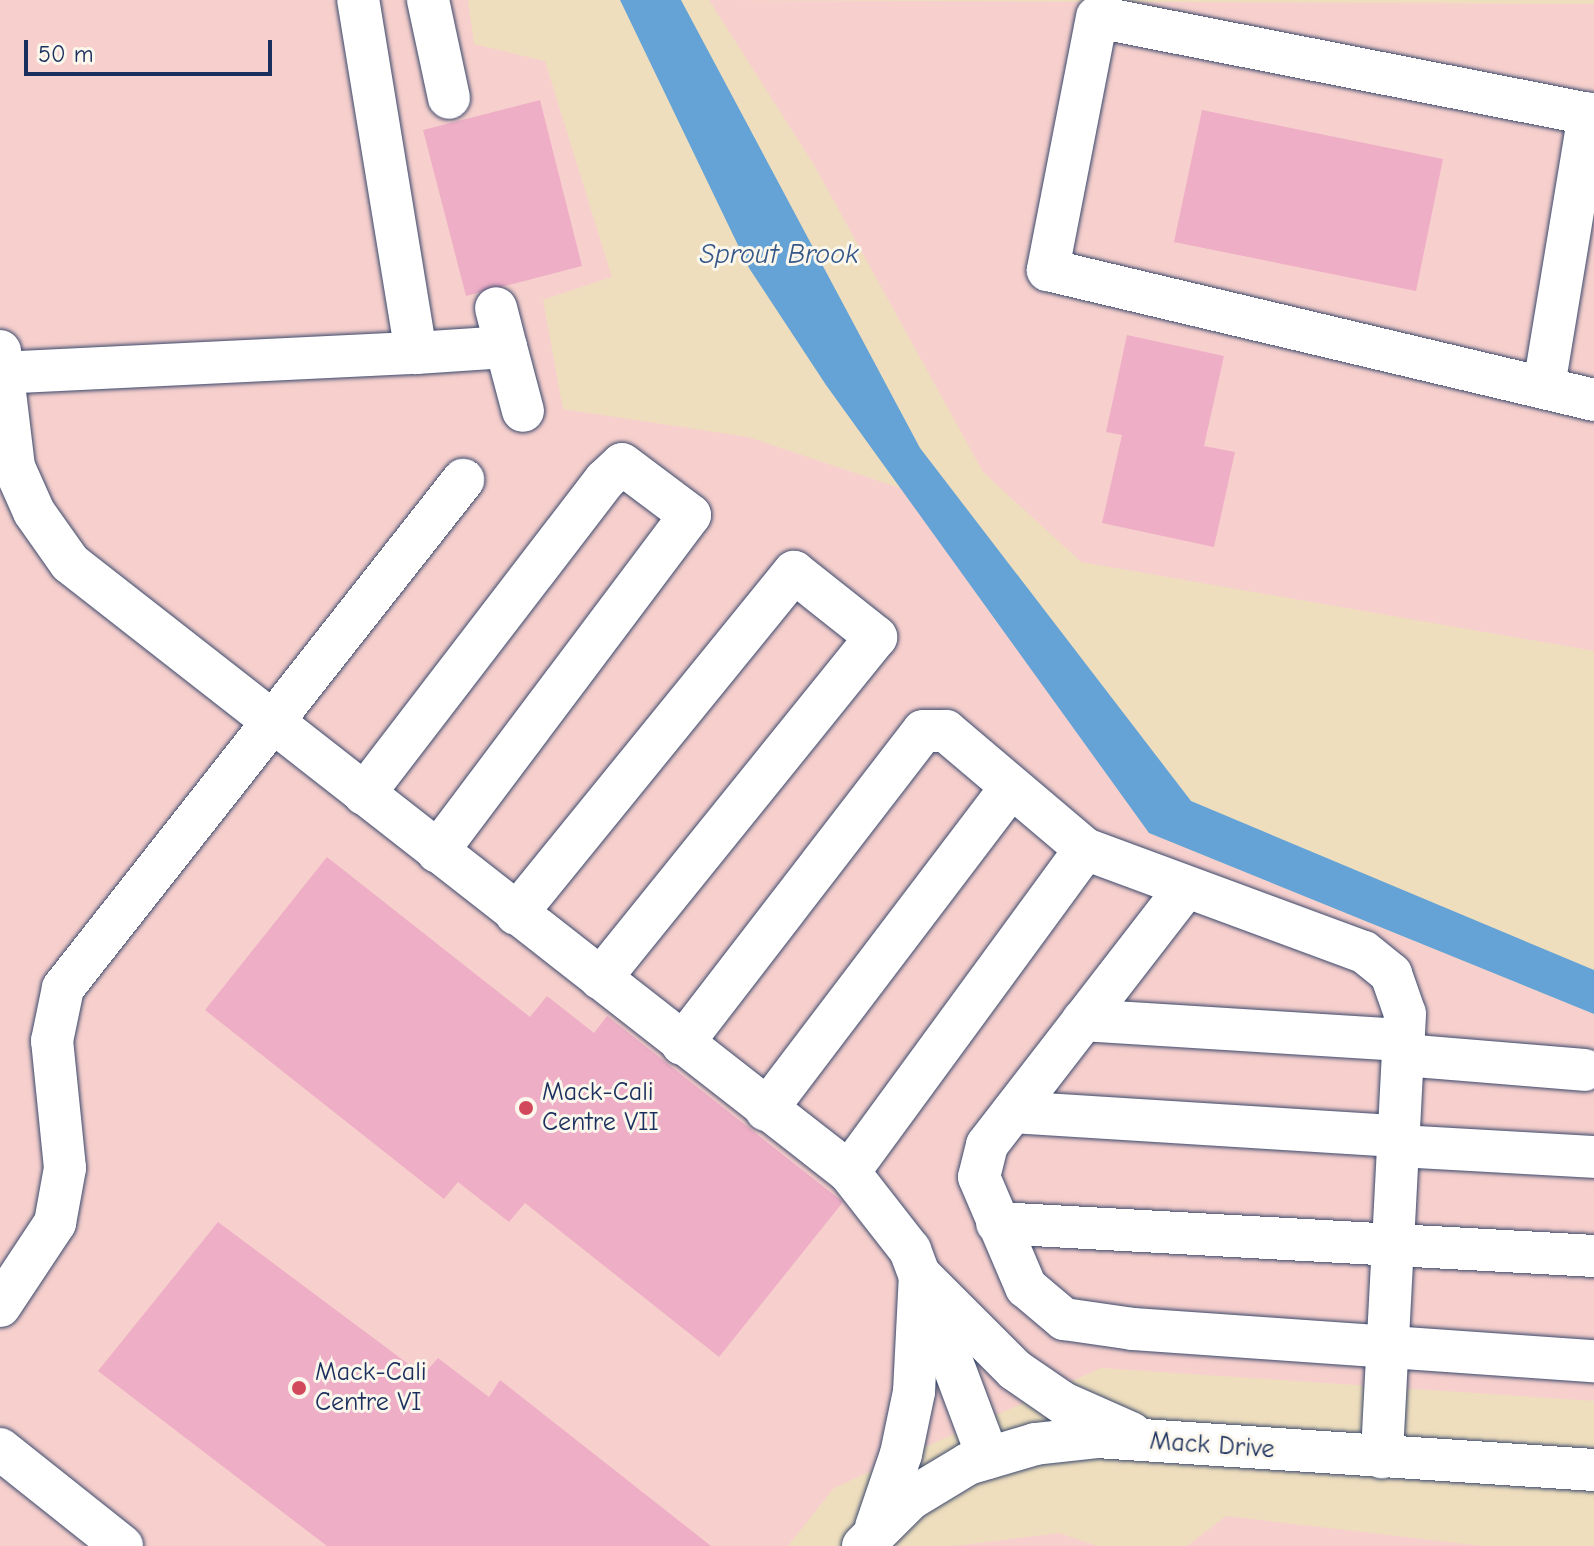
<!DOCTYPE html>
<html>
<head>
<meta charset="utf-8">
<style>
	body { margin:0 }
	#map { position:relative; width:1594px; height:1546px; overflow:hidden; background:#eedebd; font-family:"Comic Neue",sans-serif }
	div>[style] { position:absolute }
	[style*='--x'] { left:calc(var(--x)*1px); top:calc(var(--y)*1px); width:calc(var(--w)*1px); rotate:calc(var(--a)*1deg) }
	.built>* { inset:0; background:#f7d0cd }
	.water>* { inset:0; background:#65a3d7 }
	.building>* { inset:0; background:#eeaec6 }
	.roads { filter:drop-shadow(0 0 2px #3b496c) drop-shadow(0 0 2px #3b496c) }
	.minor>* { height:42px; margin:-21px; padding:0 21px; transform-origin:21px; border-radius:21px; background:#fff }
	.dots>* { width:22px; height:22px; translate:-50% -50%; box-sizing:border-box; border:4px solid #fbf7ec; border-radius:50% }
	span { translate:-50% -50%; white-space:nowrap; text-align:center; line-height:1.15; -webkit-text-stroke:6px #fbf7ec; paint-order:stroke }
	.poi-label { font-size:26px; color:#1b2f5e }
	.left { translate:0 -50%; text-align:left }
	.street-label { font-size:26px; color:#1b2f5e }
	.water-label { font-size:28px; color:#355888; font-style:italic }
	.scale { position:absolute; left:24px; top:40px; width:248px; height:36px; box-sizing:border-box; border:4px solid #1b2f5e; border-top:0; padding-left:10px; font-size:24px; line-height:28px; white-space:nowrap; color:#1b2f5e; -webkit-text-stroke:6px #fbf7ec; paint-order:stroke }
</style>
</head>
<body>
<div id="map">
	<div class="built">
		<div style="clip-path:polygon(0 0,468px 0,474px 44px,545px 61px,612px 277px,543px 300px,563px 409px,748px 437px,903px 489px,1149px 833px,1594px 1014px,1594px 1401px,1101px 1368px,834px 1488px,788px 1546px,0 1546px)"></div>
		<div style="clip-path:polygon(709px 0,1594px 4px,1594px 651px,1081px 562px,983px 472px,814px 165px)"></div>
		<div style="clip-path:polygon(1226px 1516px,1483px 1546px,1187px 1546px)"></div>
		<div style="clip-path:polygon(1059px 1533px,1098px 1546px,953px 1546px)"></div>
	</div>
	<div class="water">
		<div style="clip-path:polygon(620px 0,681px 0,920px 448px,1191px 801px,1594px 970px,1594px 1014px,1149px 833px,826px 385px,749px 268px)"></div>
	</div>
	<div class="building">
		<div style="clip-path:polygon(540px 100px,582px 266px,466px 296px,423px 130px)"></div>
		<div style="clip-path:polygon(1202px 110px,1443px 159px,1416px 291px,1174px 242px)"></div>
		<div style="clip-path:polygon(1127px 335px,1224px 356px,1204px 446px,1235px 452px,1214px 547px,1102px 523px,1122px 435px,1106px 432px)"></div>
		<div style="clip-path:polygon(327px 857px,530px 1017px,547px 996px,594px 1033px,607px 1016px,843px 1202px,719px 1357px,525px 1203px,509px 1222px,458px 1182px,444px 1199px,205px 1010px)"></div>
		<div style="clip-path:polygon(218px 1222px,423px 1375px,438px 1358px,489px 1397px,500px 1380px,711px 1546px,327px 1546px,98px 1371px)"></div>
	</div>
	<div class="roads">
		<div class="minor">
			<div style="--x:428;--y:0;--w:100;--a:77.9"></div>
			<div style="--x:506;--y:347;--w:66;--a:75.1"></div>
			<div style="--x:0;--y:351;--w:117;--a:83.1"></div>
			<div style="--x:14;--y:467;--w:49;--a:66"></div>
			<div style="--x:34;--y:512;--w:62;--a:54.8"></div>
			<div style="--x:70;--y:563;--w:989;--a:38.02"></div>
			<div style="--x:849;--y:1172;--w:99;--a:52"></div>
			<div style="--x:910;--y:1250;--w:222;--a:69.4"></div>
			<div style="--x:416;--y:353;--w:90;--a:-3.8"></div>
			<div style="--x:506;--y:347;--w:40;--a:-104.4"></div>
			<div style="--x:0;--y:373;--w:416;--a:-2.8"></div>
			<div style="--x:416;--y:353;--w:358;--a:-99.3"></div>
			<div style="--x:1544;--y:386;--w:276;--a:-80.6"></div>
			<div style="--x:1589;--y:114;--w:501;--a:-168.85"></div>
			<div style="--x:1097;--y:17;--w:258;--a:101"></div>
			<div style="--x:1048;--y:270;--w:561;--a:13.39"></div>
			<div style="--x:364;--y:794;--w:396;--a:-52.5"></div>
			<div style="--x:605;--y:480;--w:23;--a:-43"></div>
			<div style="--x:622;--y:464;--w:85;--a:36.9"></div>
			<div style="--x:690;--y:515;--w:421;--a:126.9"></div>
			<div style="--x:1184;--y:890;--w:322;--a:127.7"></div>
			<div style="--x:987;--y:1145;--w:33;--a:104"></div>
			<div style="--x:979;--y:1177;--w:120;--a:66.9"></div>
			<div style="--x:1026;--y:1287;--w:50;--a:40.1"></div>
			<div style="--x:1064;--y:1319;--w:70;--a:8.2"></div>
			<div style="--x:1133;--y:1329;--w:462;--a:4"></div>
			<div style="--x:516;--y:914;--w:441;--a:-50.9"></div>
			<div style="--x:794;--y:572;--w:105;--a:38.4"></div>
			<div style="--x:876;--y:637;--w:439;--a:128.9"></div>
			<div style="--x:1083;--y:1020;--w:322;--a:3.6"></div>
			<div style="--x:682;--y:1044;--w:395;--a:-52.4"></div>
			<div style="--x:923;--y:731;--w:23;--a:0"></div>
			<div style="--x:946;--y:731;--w:182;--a:40.3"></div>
			<div style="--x:1085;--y:849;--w:297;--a:20.3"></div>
			<div style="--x:1364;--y:952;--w:35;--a:39"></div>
			<div style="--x:1391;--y:974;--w:42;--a:70.7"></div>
			<div style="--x:1405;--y:1014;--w:444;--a:93"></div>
			<div style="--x:1403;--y:1055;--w:182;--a:4.7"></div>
			<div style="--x:766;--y:1110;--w:405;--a:-52.8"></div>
			<div style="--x:1013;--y:1112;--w:387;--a:3.6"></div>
			<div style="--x:1398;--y:1146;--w:196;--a:3.2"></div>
			<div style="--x:849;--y:1172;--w:400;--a:-53.8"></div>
			<div style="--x:997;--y:1223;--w:598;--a:3.16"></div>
			<div style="--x:0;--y:1306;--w:100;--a:-56.5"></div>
			<div style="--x:55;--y:1223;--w:56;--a:-79.7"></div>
			<div style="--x:65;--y:1168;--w:128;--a:-95.8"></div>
			<div style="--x:52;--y:1041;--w:54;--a:-78.3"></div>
			<div style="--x:63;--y:988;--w:647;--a:-51.78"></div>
			<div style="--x:0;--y:1449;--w:156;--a:38.5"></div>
			<div style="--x:876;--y:1527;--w:77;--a:-71.1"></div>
			<div style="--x:901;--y:1454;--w:63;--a:-78.2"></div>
			<div style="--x:914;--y:1392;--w:117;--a:-87.1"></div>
			<div style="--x:920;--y:1275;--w:134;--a:45"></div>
			<div style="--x:1015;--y:1370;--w:58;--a:34.5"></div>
			<div style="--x:1063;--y:1403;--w:74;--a:23.8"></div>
			<div style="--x:863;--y:1546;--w:66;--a:-45"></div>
			<div style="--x:910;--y:1499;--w:68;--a:-31.1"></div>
			<div style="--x:968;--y:1464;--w:70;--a:-16.6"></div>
			<div style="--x:1035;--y:1444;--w:62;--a:-6.4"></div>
			<div style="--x:1097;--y:1437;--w:498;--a:3.8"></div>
		</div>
	</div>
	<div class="dots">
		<div style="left:526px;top:1108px;background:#d1495b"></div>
		<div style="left:299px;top:1388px;background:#d1495b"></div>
	</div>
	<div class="poi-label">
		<span class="left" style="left:542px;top:1108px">Mack-Cali<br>Centre VII</span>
		<span class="left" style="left:315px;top:1388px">Mack-Cali<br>Centre VI</span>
	</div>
	<div class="street-label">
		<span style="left:1212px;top:1446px;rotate:4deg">Mack Drive</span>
	</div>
	<div class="water-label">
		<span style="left:779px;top:254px">Sprout Brook</span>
	</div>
	<div class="scale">50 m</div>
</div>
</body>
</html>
